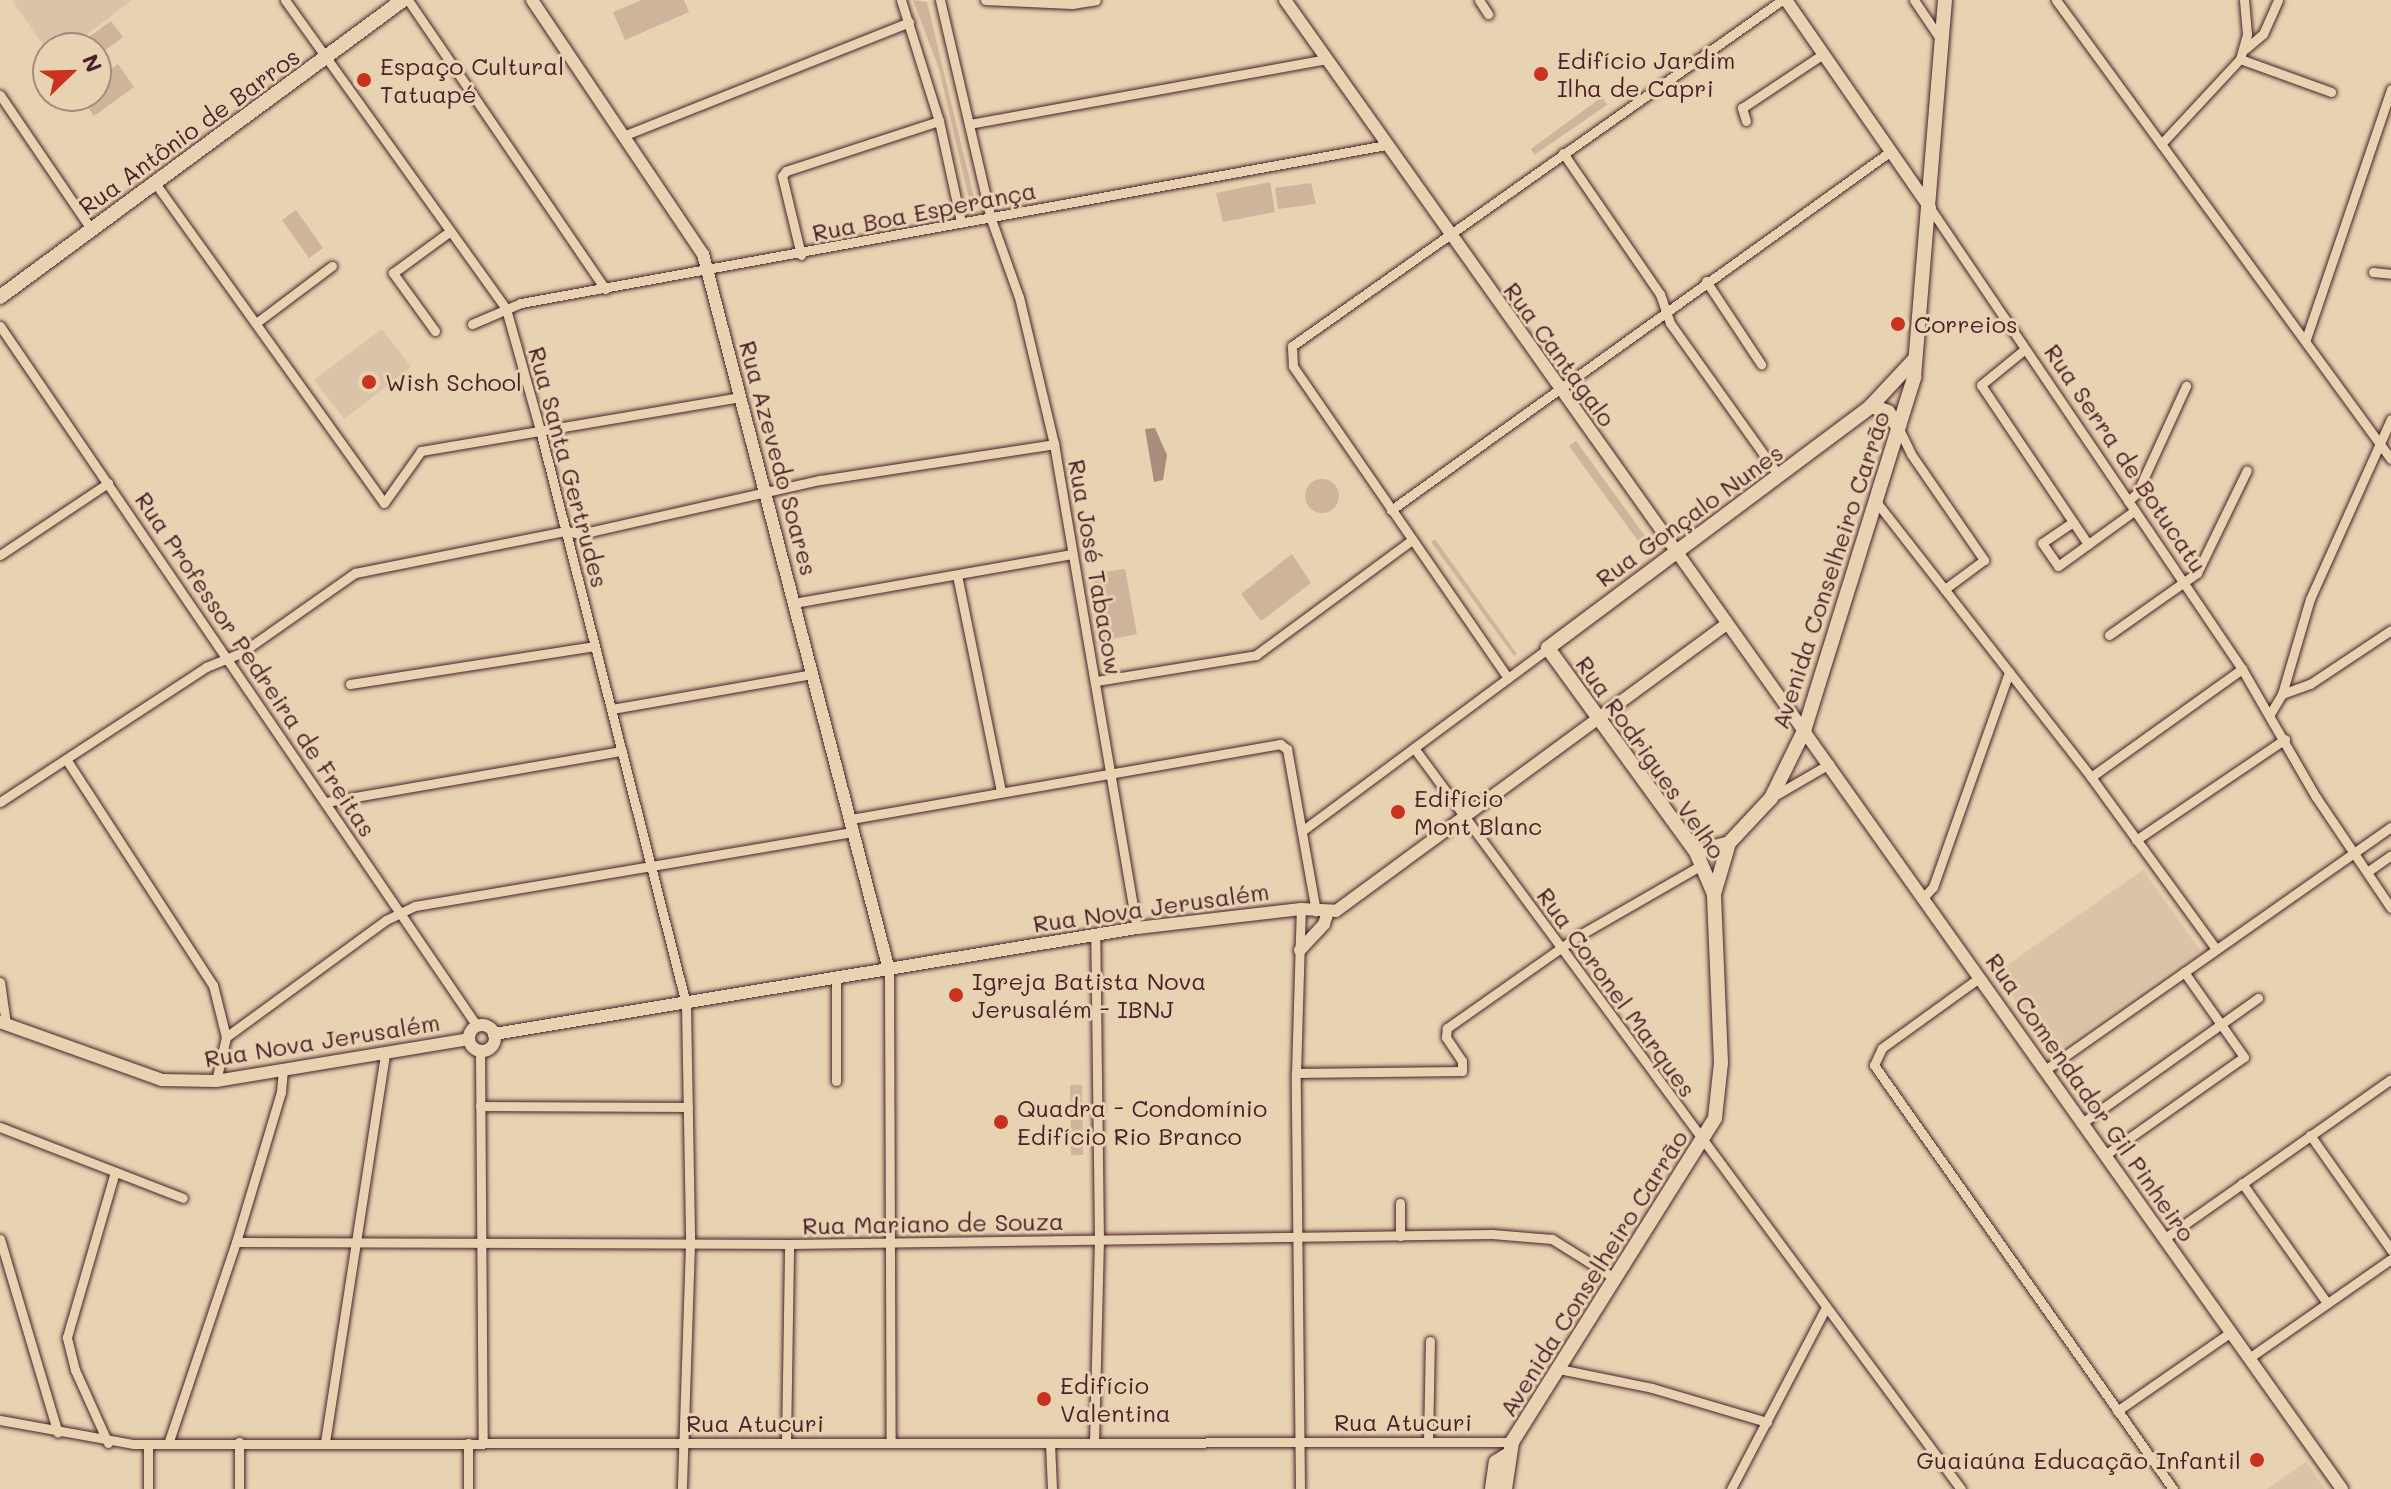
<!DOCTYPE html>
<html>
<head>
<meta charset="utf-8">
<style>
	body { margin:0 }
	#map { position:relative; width:2391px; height:1489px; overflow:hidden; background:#e7d2b1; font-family:Mali,sans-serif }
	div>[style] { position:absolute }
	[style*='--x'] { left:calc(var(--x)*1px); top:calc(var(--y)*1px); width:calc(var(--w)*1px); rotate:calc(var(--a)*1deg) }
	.built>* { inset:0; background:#dac3a6 }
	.green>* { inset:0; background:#ceb49b }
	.round { border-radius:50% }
	.water>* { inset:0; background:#ab8d7e }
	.roads { filter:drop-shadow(0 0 2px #4a1f2b) drop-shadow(0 0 2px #4a1f2b) }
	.minor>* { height:9px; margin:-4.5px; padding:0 4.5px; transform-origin:4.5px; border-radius:4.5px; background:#e7d2b1 }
	.tertiary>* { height:12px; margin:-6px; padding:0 6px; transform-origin:6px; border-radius:6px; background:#e7d2b1 }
	.tertiary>.ring { margin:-6px; padding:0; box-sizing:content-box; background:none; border:12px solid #e7d2b1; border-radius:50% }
	.secondary>* { height:14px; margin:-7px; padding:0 7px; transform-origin:7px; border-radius:7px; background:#e7d2b1 }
	.dots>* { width:22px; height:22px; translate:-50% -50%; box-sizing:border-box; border:4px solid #e7d2b1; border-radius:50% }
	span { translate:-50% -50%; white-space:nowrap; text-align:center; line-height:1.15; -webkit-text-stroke:6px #e7d2b1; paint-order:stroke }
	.poi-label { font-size:24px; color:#4a1f2b }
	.left { translate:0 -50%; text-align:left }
	.right { translate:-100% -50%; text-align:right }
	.street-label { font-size:24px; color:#4a1f2b }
	.north { position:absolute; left:32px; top:32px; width:80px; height:80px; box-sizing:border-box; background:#e7d2b1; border:2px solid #a88a7b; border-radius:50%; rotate:67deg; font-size:22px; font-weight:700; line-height:32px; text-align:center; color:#4a1f2b }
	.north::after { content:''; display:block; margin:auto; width:28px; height:36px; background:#c8321e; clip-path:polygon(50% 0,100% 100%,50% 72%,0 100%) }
</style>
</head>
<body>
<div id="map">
	<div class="built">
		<div style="clip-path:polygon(12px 0,132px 0,69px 48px,48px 52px)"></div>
		<div style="clip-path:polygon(382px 329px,411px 367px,344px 419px,314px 380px)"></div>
		<div style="clip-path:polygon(2143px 870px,2200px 950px,2059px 1049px,2048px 1047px,1996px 973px)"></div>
		<div style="clip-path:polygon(2306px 1462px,2325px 1489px,2267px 1489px,2297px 1468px)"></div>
	</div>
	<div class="green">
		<div style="clip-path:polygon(642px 0,684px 0,689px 12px,625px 40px,613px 12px)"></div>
		<div style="clip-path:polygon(913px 0,927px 2px,976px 206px,971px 208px,939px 69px)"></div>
		<div style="clip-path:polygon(111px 21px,123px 37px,96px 57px,96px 48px,74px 48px)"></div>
		<div style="clip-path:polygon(118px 64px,134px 87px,94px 116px,80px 96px,96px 96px,96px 80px)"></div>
		<div style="clip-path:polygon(1602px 97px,1607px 105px,1534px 155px,1531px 149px)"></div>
		<div style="clip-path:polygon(1270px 182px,1275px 212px,1223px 222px,1216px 193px)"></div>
		<div style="clip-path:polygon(1311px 183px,1316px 204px,1278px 209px,1275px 188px)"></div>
		<div style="clip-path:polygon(296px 210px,323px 248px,309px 258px,282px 220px)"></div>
		<div style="clip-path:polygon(1576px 441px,1656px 551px,1649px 556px,1569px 446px)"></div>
		<div class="round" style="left:1305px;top:479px;width:34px;height:34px"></div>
		<div style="clip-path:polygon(1435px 539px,1517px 654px,1514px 656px,1431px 542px)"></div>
		<div style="clip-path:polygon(1292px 554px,1311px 583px,1261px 621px,1241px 594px)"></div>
		<div style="clip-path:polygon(1125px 569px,1137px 634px,1102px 641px,1091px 574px)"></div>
		<div style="clip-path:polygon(1070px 1085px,1082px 1085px,1083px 1155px,1071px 1155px)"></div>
	</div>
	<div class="water">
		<div style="clip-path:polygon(1155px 428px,1167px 455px,1163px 480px,1154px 482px,1145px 429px)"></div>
	</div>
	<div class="roads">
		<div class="minor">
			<div style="--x:285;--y:0;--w:380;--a:54.4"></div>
			<div style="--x:506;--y:309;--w:126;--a:74.3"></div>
			<div style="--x:540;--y:430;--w:592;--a:75.73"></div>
			<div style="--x:686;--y:1004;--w:240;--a:89"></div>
			<div style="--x:690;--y:1244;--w:245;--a:91.9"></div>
			<div style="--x:408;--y:0;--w:350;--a:55.7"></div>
			<div style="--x:901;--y:0;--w:127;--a:72.6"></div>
			<div style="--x:939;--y:121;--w:103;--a:77.7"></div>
			<div style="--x:940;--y:0;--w:225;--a:76.9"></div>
			<div style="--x:991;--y:219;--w:83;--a:70.3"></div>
			<div style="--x:1019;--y:297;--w:151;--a:76.6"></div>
			<div style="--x:1054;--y:444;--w:491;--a:80.3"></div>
			<div style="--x:985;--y:0;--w:87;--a:2.6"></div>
			<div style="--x:1072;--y:4;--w:24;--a:-9"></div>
			<div style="--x:1479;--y:0;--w:17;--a:57"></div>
			<div style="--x:1914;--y:0;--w:48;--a:56"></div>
			<div style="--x:2056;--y:0;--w:568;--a:53.88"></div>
			<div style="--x:2245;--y:49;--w:23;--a:-40"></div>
			<div style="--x:2263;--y:34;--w:37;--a:-66"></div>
			<div style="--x:2240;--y:59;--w:97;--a:19.9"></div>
			<div style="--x:0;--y:95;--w:162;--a:55.8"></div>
			<div style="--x:1746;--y:121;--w:14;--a:-107"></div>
			<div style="--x:1742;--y:108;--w:97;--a:-33.7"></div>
			<div style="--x:969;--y:124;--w:362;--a:-10.3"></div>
			<div style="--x:623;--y:136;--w:308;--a:-21.7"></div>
			<div style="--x:2161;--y:144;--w:116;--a:-47.1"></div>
			<div style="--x:2240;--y:59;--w:26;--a:-74"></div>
			<div style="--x:2247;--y:34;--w:34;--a:-95"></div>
			<div style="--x:1563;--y:153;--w:171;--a:55.5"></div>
			<div style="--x:1660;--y:294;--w:31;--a:71"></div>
			<div style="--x:1670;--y:323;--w:188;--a:54.5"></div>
			<div style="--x:155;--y:183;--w:393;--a:54.4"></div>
			<div style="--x:384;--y:503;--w:64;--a:-54.6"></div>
			<div style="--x:421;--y:451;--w:324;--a:-9.6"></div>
			<div style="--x:1930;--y:208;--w:557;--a:55.91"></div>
			<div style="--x:2242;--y:669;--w:148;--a:60"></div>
			<div style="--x:2316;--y:797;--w:134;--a:56"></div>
			<div style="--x:801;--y:255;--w:81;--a:-103.5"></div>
			<div style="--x:782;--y:176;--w:6;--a:-51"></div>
			<div style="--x:786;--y:171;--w:161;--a:-18.1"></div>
			<div style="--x:2373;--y:272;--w:18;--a:6"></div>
			<div style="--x:1706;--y:281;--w:100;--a:56.5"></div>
			<div style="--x:256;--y:323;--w:95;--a:-36.9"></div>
			<div style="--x:472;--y:324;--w:53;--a:-23.2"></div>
			<div style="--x:521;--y:303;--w:879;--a:-10.35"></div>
			<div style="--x:0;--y:326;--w:847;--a:55.73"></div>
			<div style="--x:435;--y:331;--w:72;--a:-125.9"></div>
			<div style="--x:393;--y:273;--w:69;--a:-36.2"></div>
			<div style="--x:2306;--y:339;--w:264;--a:-71.2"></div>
			<div style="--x:2025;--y:349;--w:57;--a:140.7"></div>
			<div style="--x:1981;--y:385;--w:192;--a:56.1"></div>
			<div style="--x:1898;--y:427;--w:30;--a:64"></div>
			<div style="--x:1911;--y:454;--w:129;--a:55.4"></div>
			<div style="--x:1984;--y:560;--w:49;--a:143.4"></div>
			<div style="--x:1874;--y:499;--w:353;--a:52"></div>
			<div style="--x:2091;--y:777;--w:213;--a:54"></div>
			<div style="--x:2128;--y:501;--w:12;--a:-42"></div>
			<div style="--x:2137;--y:493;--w:118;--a:-65.4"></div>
			<div style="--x:1391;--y:510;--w:616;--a:-35.68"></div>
			<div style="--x:2073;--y:522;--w:37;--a:146"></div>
			<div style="--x:2042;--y:543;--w:28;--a:55"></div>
			<div style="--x:2058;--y:566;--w:94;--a:-35.9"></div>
			<div style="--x:0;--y:555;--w:130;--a:-33.7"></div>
			<div style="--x:957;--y:575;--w:220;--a:78.5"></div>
			<div style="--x:794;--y:603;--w:282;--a:-10"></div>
			<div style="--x:2109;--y:635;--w:108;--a:-35.2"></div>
			<div style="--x:2197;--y:573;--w:114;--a:-64.1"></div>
			<div style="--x:1508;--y:678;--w:379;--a:-124.6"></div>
			<div style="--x:1293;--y:366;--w:20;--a:-93"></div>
			<div style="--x:1292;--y:346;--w:600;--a:-35.23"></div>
			<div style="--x:1096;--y:681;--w:162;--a:-9.2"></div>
			<div style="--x:1256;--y:655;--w:194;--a:-36.4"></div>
			<div style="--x:350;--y:684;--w:248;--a:-8.8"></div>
			<div style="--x:2282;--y:694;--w:30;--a:-20"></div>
			<div style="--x:2310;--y:684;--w:97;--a:-33.7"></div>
			<div style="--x:612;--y:709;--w:204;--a:-9.9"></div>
			<div style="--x:2270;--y:714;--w:23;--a:-59"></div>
			<div style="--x:2282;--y:694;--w:99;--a:-73.6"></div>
			<div style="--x:2310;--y:599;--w:197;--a:-65.8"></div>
			<div style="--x:1414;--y:748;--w:921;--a:53.57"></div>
			<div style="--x:66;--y:759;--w:270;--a:57"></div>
			<div style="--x:213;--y:985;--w:54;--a:76"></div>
			<div style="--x:226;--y:1037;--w:45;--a:102.8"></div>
			<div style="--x:2091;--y:777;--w:186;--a:-35.6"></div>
			<div style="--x:1774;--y:796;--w:64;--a:-30.2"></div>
			<div style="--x:0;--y:802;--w:246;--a:-33.2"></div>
			<div style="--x:206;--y:667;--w:38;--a:-22"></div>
			<div style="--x:241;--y:653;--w:139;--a:-35.1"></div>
			<div style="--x:355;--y:573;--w:215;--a:-11.3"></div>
			<div style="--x:566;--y:531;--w:14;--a:12"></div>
			<div style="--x:580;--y:534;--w:246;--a:-12.7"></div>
			<div style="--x:820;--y:480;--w:237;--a:-8.7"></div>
			<div style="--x:326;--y:802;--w:300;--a:-9.8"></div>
			<div style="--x:851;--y:819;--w:436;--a:-9.9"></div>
			<div style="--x:1280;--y:744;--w:9;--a:36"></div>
			<div style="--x:1287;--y:749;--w:165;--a:79.9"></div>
			<div style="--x:1302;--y:831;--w:307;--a:-36.6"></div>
			<div style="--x:2136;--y:840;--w:180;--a:-34.1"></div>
			<div style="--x:2367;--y:872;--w:29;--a:-35"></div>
			<div style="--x:1923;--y:898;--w:15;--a:-48"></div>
			<div style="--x:1933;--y:887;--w:228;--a:-70.5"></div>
			<div style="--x:889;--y:970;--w:473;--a:89.8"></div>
			<div style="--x:1979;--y:978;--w:120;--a:144.2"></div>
			<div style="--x:1882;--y:1048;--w:19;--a:115"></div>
			<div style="--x:1874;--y:1065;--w:519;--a:54.81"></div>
			<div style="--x:836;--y:979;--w:102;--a:90"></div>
			<div style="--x:0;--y:982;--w:42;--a:81.9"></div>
			<div style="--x:226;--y:1037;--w:198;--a:-36.2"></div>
			<div style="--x:386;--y:920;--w:32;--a:-26"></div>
			<div style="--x:415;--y:906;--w:445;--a:-9.6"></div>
			<div style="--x:480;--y:1050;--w:393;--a:89.6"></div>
			<div style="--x:2045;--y:1070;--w:423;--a:-35.1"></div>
			<div style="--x:1296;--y:1073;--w:166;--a:-0.7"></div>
			<div style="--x:1462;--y:1071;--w:10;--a:-90"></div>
			<div style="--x:1462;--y:1061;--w:29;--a:-124"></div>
			<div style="--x:1446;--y:1037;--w:9;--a:-84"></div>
			<div style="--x:1447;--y:1028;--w:160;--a:-35.1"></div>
			<div style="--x:1578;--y:936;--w:144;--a:-29.9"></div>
			<div style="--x:480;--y:1106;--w:208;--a:0.3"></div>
			<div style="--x:2082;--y:1123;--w:216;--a:-35.4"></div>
			<div style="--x:0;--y:1127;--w:196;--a:21.2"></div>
			<div style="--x:2310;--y:1135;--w:141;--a:54.8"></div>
			<div style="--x:2105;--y:1155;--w:170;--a:-35.2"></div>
			<div style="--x:2244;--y:1057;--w:104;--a:-125.2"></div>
			<div style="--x:2242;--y:1183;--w:147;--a:54.7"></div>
			<div style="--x:1400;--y:1236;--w:33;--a:-90"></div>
			<div style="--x:2165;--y:1238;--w:276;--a:-35.1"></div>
			<div style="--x:0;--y:1239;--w:202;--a:73.4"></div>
			<div style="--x:236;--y:1242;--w:553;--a:0.21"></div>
			<div style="--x:789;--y:1244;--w:703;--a:-0.81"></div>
			<div style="--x:1492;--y:1234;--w:60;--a:4.8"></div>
			<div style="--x:1552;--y:1239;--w:75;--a:32"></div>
			<div style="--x:2249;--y:1358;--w:173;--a:-34.9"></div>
			<div style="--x:1559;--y:1369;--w:95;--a:11.5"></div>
			<div style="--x:1652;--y:1388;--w:120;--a:16.5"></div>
			<div style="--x:2117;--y:1411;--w:139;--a:-34.7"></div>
			<div style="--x:0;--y:1420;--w:136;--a:10.2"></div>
			<div style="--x:134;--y:1444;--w:1378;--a:-0.08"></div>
			<div style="--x:325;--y:1442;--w:393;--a:-81.2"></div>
			<div style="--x:1428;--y:1442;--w:101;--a:-88.9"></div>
			<div style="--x:108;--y:1443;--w:80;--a:-114.3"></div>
			<div style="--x:75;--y:1370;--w:34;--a:-104"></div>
			<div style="--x:67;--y:1337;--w:172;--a:-73.8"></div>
			<div style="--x:468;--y:1443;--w:46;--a:90"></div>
			<div style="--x:786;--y:1443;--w:199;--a:-89.1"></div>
			<div style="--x:1050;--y:1443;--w:46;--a:87.5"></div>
			<div style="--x:1094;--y:1443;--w:202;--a:-88.6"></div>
			<div style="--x:1099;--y:1241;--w:306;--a:-90.7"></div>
			<div style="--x:168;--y:1444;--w:213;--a:-71.4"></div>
			<div style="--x:236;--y:1242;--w:157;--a:-73.3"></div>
			<div style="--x:281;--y:1092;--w:21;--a:-85"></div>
			<div style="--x:148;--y:1489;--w:44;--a:-90"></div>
			<div style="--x:239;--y:1489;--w:47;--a:-90"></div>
			<div style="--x:1300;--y:1489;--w:416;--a:-90.6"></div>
			<div style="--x:1296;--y:1073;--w:164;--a:-88.3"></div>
			<div style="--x:1731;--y:1489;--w:203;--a:-62.4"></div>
		</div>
		<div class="tertiary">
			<div style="--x:532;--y:0;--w:306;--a:56.1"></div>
			<div style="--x:703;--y:254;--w:740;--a:75.44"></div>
			<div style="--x:1285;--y:0;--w:1826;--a:54.63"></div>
			<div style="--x:1786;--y:0;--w:253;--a:55.3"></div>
			<div style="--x:1300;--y:950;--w:35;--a:-47"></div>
			<div style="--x:1324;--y:924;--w:13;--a:-72"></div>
			<div style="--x:0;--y:1022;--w:172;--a:19.7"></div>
			<div style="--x:162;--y:1080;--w:54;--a:1.1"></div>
			<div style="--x:216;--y:1081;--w:256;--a:-9.4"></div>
			<div class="ring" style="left:469px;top:1025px;width:14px;height:14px"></div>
			<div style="--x:494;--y:1034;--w:652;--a:-9.36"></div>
			<div style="--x:1137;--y:928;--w:165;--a:-6.6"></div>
			<div style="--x:1301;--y:909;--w:35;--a:3"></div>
			<div style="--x:1336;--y:911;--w:484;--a:-36.3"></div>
		</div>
		<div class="secondary">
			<div style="--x:0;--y:297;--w:501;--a:-36.39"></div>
			<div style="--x:1871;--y:406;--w:18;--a:19"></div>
			<div style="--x:1888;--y:412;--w:18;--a:56"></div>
			<div style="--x:1696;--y:852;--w:34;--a:-15"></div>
			<div style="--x:1714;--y:894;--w:46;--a:-113.2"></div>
			<div style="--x:1696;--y:852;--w:252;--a:-126"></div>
			<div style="--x:1548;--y:648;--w:404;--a:-36.8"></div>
			<div style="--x:1871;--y:406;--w:62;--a:-47"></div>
			<div style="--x:1492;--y:1489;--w:27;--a:-82"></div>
			<div style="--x:1496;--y:1462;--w:13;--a:-32"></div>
			<div style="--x:1505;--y:1489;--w:48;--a:-81.5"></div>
			<div style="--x:1512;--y:1442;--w:382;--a:-57.9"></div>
			<div style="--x:1715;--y:1118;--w:55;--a:-83.8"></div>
			<div style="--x:1721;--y:1063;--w:169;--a:-92.4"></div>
			<div style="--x:1714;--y:894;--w:53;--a:-73.6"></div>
			<div style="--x:1729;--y:843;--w:62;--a:-47"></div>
			<div style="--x:1771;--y:798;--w:75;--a:-63.8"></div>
			<div style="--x:1804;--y:731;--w:371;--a:-72.7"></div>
			<div style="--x:1914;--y:377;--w:378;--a:-85.3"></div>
		</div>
	</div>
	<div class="dots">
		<div style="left:1541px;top:74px;background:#c8321e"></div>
		<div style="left:364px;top:80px;background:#c8321e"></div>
		<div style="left:1898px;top:324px;background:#c8321e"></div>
		<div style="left:369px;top:382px;background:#c8321e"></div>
		<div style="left:1398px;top:812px;background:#c8321e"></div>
		<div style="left:956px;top:995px;background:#c8321e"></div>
		<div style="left:1001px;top:1122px;background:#c8321e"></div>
		<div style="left:1044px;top:1399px;background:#c8321e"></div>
		<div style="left:2257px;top:1460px;background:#c8321e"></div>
	</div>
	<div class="poi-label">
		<span class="left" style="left:1557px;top:74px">Edifício Jardim<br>Ilha de Capri</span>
		<span class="left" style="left:380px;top:80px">Espaço Cultural<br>Tatuapé</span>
		<span class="left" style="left:1914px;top:324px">Correios</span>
		<span class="left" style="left:385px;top:382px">Wish School</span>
		<span class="left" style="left:1414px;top:812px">Edifício<br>Mont Blanc</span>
		<span class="left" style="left:972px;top:995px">Igreja Batista Nova<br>Jerusalém - IBNJ</span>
		<span class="left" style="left:1017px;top:1122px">Quadra - Condomínio<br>Edifício Rio Branco</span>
		<span class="left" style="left:1060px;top:1399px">Edifício<br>Valentina</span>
		<span class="right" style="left:2241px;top:1460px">Guaiaúna Educação Infantil</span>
	</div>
	<div class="street-label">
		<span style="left:189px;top:131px;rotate:-36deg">Rua Antônio de Barros</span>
		<span style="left:924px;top:211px;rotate:-11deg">Rua Boa Esperança</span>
		<span style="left:1560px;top:354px;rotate:54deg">Rua Cantagalo</span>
		<span style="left:779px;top:458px;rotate:75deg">Rua Azevedo Soares</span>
		<span style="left:2126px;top:458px;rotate:56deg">Rua Serra de Botucatu</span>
		<span style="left:569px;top:467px;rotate:75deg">Rua Santa Gertrudes</span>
		<span style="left:1689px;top:515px;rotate:-36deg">Rua Gonçalo Nunes</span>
		<span style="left:1096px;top:567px;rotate:80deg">Rua José Tabacow</span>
		<span style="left:1830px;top:570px;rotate:-72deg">Avenida Conselheiro Carrão</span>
		<span style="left:256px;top:664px;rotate:56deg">Rua Professor Pedreira de Freitas</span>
		<span style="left:1651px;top:757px;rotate:55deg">Rua Rodrigues Velho</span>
		<span style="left:1151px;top:907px;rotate:-8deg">Rua Nova Jerusalém</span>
		<span style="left:1617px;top:992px;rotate:54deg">Rua Coronel Marques</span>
		<span style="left:322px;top:1040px;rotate:-9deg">Rua Nova Jerusalém</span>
		<span style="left:2091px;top:1097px;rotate:55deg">Rua Comendador Gil Pinheiro</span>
		<span style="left:933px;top:1223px;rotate:-1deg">Rua Mariano de Souza</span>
		<span style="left:1593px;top:1273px;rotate:-58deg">Avenida Conselheiro Carrão</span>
		<span style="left:1403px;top:1422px">Rua Atucuri</span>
		<span style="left:755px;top:1423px">Rua Atucuri</span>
	</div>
	<div class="north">N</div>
</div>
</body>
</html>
